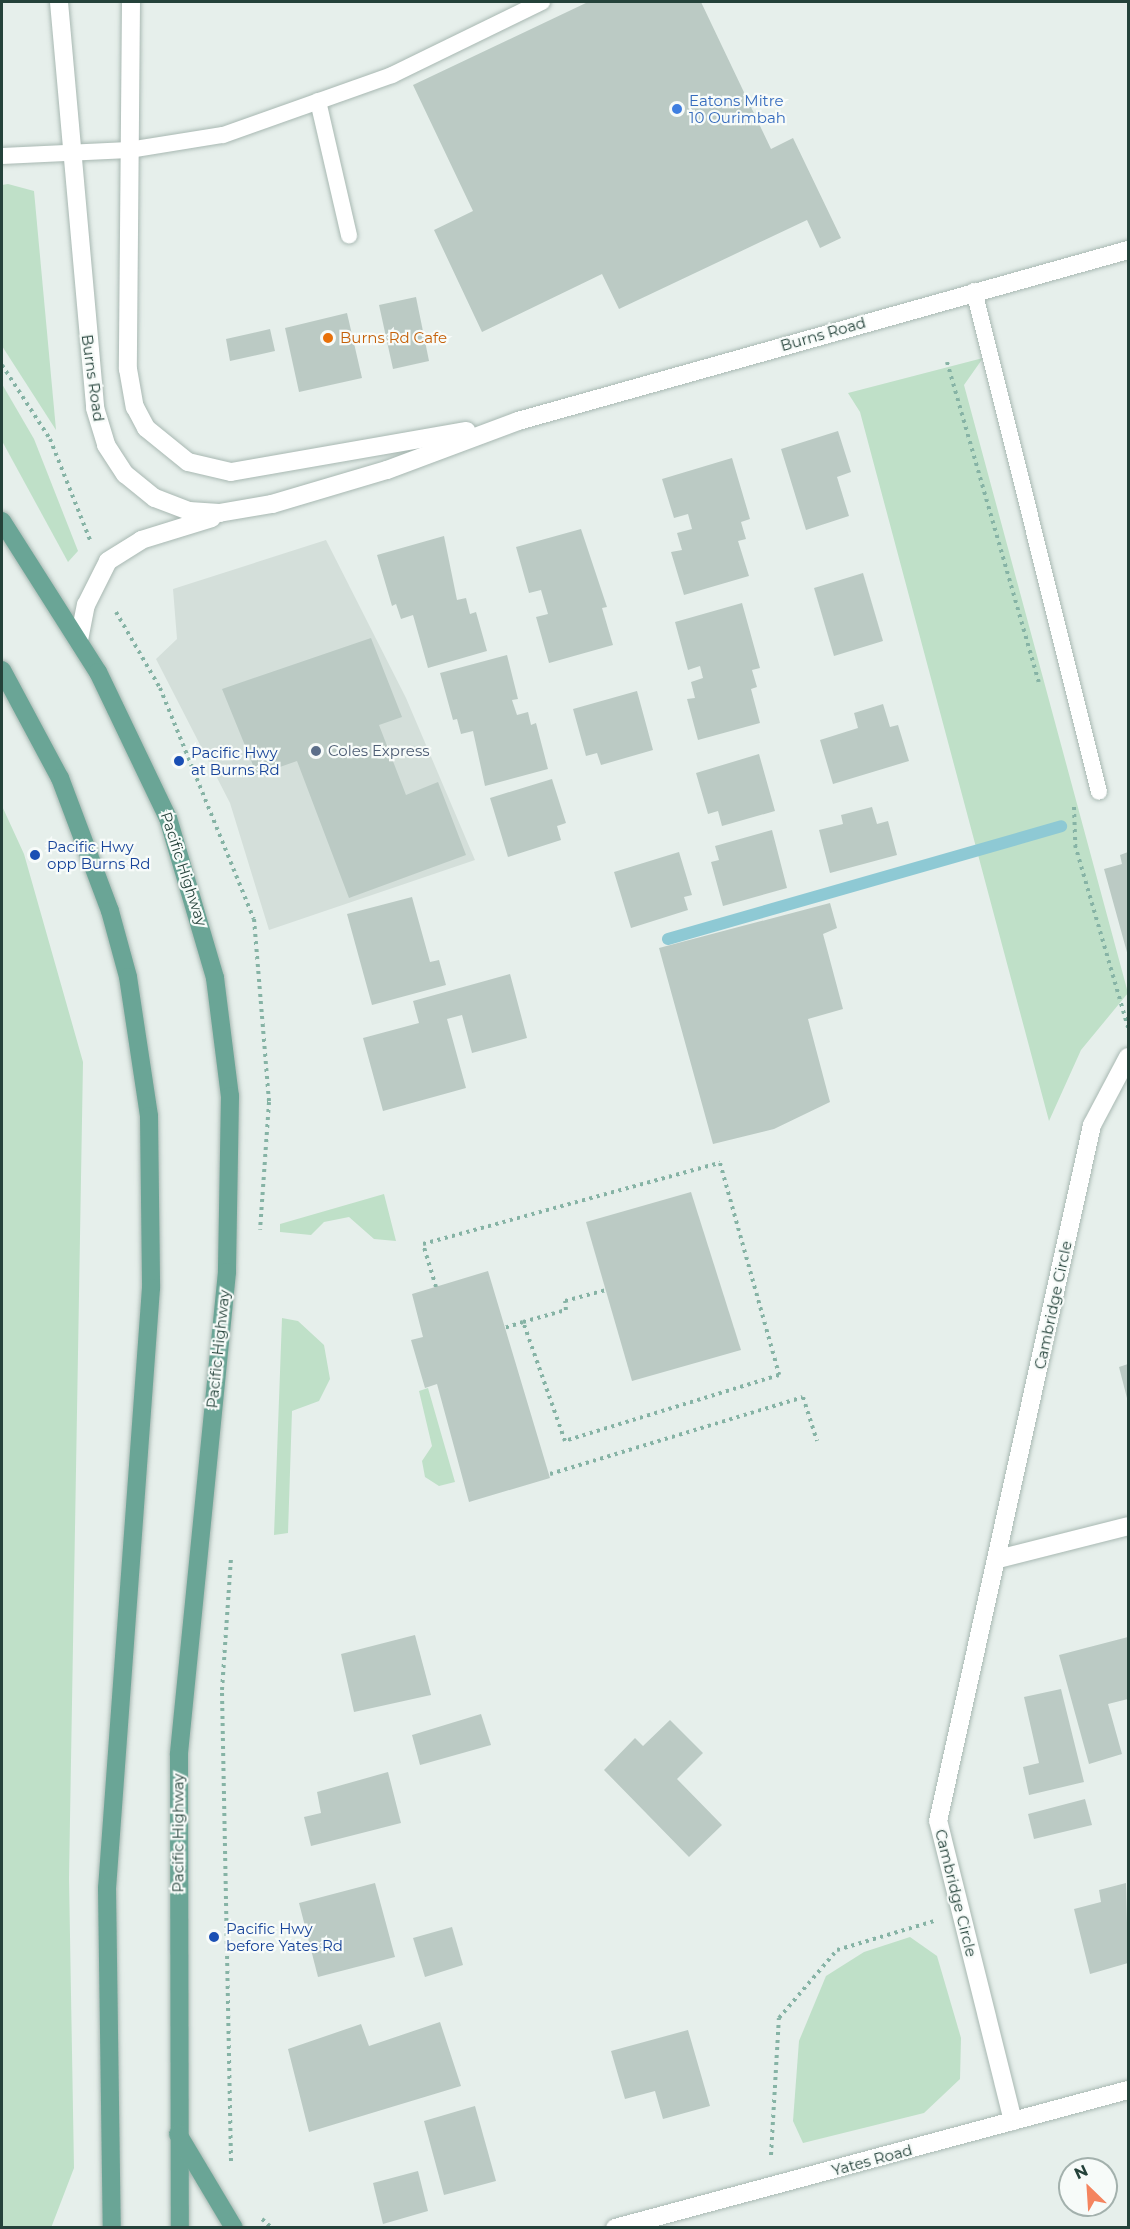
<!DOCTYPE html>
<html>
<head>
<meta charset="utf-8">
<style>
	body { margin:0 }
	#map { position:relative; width:1130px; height:2229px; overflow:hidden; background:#e6efeb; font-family:Montserrat,sans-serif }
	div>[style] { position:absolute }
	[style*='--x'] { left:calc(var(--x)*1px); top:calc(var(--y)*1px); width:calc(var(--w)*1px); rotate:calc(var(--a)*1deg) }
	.built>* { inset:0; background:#d4dfda }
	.green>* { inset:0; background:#bfe0c8 }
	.stream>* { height:12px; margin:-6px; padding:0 6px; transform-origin:6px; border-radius:6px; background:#8ec9d4 }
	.building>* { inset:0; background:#bbcac4 }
	.path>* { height:4px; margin-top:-2px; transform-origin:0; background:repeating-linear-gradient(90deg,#86b3a5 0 3px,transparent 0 7.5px) }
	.roads { filter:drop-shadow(0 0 2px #a8b8b2) drop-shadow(0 0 2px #a8b8b2) }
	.lane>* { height:16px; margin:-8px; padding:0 8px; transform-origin:8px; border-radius:8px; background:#fff }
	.street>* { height:18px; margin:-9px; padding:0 9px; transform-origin:9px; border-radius:9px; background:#fff }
	.secondary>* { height:18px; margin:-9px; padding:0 9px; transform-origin:9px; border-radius:9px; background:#fff }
	.primary>* { height:18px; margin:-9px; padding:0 9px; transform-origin:9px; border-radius:9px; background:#6aa596 }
	.dots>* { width:16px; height:16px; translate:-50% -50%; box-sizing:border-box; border:3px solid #f7fbf9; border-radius:50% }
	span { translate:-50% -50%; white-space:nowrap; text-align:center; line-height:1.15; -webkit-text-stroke:4.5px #f7fbf9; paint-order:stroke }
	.shop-label { font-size:15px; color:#366cbe }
	.left { translate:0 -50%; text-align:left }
	.street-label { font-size:15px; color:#24423a }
	.food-label { font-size:15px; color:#c56008 }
	.service-label { font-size:15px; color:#4e5e75 }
	.transit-label { font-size:15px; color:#164399 }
	.frame { position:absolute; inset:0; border:3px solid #24423a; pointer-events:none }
	.north { position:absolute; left:1058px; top:2157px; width:60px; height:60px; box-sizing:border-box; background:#f7fbf9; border:2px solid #a3b1ad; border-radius:50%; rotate:335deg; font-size:16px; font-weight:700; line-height:24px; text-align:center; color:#24423a }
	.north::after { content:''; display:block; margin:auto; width:21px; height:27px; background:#f4845f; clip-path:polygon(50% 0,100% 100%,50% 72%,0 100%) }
</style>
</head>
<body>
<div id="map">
	<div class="built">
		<div style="clip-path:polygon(326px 540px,406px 698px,475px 860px,269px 930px,230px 803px,156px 659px,177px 639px,173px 589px)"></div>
	</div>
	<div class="green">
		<div style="clip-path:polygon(8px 184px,34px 191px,56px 430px,2px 346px,2px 185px)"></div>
		<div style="clip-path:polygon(983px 358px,964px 385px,1128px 993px,1081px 1050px,1049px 1121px,860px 412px,848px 393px)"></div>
		<div style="clip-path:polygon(2px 384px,34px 439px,78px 551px,68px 562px,2px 441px)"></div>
		<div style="clip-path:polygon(2px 806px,24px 854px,83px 1062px,69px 1878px,74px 2168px,51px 2228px,2px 2227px)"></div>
		<div style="clip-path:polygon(384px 1194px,396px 1241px,374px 1239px,349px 1217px,324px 1222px,311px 1235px,280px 1232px,280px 1224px)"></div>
		<div style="clip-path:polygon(282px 1318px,298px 1321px,324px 1345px,330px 1379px,319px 1401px,292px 1411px,288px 1533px,274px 1535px)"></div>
		<div style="clip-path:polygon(428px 1388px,455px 1482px,439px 1486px,425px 1477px,422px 1461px,432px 1446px,419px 1391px)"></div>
		<div style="clip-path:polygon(910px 1937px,937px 1956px,961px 2038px,960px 2079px,924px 2113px,803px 2143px,793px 2121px,799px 2041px,826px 1976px,864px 1952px)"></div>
	</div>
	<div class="stream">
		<div style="--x:668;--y:939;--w:409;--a:-16"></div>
	</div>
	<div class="building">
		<div style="clip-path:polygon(588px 2px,701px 2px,771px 149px,793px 138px,841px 238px,820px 248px,807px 220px,619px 309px,602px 274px,482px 332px,434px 230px,473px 211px,413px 85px)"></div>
		<div style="clip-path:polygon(416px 297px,429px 361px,393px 369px,379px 305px)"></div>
		<div style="clip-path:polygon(347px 313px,362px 378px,299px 392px,285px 328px)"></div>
		<div style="clip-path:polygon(270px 329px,275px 351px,230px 361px,226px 339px)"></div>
		<div style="clip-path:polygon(838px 431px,851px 472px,837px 477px,849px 516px,806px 530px,781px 449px)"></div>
		<div style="clip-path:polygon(732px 458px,750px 519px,741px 522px,746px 539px,738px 541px,749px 576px,684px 595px,671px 552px,682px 550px,677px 533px,692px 529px,688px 514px,674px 518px,662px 479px)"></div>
		<div style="clip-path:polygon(581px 529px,607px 607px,602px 608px,613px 645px,549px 663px,536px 617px,548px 614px,541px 590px,529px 593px,516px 547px)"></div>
		<div style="clip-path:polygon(444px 536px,457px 600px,466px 598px,470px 614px,476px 612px,487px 651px,428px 668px,413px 615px,401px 619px,396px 604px,392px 606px,377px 555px)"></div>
		<div style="clip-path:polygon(863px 573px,883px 641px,834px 656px,814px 588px)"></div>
		<div style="clip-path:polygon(742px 603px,760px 668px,752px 670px,757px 687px,751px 689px,760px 723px,698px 740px,687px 699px,695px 698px,691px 682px,703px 678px,700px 666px,688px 670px,675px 622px)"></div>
		<div style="clip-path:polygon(371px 638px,402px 717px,379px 725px,406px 795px,438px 782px,466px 855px,349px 898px,297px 761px,257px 775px,222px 689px)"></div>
		<div style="clip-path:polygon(507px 655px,518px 699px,512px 700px,517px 715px,528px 712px,531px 725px,536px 723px,548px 769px,485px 786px,473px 731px,461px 734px,457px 719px,453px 720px,440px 673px)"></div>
		<div style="clip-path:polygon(637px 691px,653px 750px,601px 765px,597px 753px,586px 756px,573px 709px)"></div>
		<div style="clip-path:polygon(883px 704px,890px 727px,898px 725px,909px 761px,833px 784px,820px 740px,858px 728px,854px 713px)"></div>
		<div style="clip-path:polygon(759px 754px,775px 811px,722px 826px,718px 811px,708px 814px,696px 773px)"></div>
		<div style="clip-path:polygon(552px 779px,566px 823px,557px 826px,561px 840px,508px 857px,490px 798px)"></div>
		<div style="clip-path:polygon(872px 807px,877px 824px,888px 821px,897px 855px,830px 873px,819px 830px,843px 824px,841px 815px)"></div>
		<div style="clip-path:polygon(772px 830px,787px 888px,723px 906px,711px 862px,719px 860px,715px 846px)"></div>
		<div style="clip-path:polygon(679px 852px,692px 895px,684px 897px,688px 910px,631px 928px,614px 872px)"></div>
		<div style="clip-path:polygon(1128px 852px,1128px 956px,1104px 869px,1122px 864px,1120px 855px)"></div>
		<div style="clip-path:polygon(412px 897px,430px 962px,439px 960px,446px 985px,372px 1005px,347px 914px)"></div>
		<div style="clip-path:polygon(830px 903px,837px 928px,823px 934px,843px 1009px,808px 1019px,830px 1102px,774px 1129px,713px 1144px,659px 948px)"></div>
		<div style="clip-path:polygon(510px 974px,527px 1038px,472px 1053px,462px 1015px,447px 1019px,466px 1088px,383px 1111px,363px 1038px,419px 1023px,413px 1001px)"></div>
		<div style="clip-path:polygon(691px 1192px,741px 1350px,632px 1381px,586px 1222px)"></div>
		<div style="clip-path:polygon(488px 1271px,550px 1478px,469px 1502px,437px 1384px,425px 1388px,411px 1340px,423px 1337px,412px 1294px)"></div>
		<div style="clip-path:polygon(1128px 1364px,1128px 1402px,1119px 1367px)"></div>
		<div style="clip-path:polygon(415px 1635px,431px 1695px,354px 1712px,341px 1654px)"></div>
		<div style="clip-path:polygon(1128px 1637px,1128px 1699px,1108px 1704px,1122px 1754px,1089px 1764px,1059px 1655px)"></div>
		<div style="clip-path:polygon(1061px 1689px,1084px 1782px,1029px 1795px,1023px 1767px,1039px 1763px,1024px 1697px)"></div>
		<div style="clip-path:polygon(481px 1714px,491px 1745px,420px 1765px,412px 1735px)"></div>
		<div style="clip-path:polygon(670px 1720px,703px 1753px,677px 1779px,722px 1825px,689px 1857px,604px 1770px,635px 1738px,643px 1746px)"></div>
		<div style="clip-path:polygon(388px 1772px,401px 1823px,311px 1846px,304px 1817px,321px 1813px,317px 1792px)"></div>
		<div style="clip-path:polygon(1085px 1799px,1092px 1825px,1034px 1839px,1028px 1814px)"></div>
		<div style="clip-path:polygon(375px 1883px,395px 1957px,318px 1977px,299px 1903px)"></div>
		<div style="clip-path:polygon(1126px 1883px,1128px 1963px,1090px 1974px,1074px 1909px,1101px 1902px,1099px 1890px)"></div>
		<div style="clip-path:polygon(452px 1927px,463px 1965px,425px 1977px,413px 1938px)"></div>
		<div style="clip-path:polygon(440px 2022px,461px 2086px,309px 2132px,288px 2049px,361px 2024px,369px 2046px)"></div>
		<div style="clip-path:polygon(688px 2030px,710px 2106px,663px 2119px,655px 2091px,625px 2099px,611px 2051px)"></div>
		<div style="clip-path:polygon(475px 2106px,496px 2181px,444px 2195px,424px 2121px)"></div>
		<div style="clip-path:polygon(418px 2171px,428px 2211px,383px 2224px,373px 2183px)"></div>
	</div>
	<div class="path">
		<div style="--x:947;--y:362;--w:333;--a:74"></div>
		<div style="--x:2;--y:365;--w:88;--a:57"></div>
		<div style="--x:50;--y:439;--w:109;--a:68.4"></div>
		<div style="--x:116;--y:612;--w:88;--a:59.9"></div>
		<div style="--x:160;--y:688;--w:249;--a:67.9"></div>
		<div style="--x:254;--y:919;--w:184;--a:85.3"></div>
		<div style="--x:269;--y:1102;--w:128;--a:94"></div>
		<div style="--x:1074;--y:807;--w:38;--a:88"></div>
		<div style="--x:1075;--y:845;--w:190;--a:73.8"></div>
		<div style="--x:436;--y:1287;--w:45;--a:-106.8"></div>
		<div style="--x:423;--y:1244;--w:308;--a:-15.3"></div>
		<div style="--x:720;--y:1163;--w:220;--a:74.4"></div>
		<div style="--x:779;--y:1375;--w:224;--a:162.9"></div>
		<div style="--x:565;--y:1441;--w:126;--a:-109.4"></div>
		<div style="--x:523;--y:1322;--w:19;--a:162"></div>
		<div style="--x:523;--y:1322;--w:45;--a:-15.6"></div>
		<div style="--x:566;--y:1310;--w:9;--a:-96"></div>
		<div style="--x:565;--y:1301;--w:42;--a:-15"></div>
		<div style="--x:550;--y:1474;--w:264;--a:-16.9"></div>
		<div style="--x:803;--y:1397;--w:46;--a:72.3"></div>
		<div style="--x:771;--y:2155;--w:137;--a:-86.7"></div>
		<div style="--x:779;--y:2018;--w:89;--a:-49.5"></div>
		<div style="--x:837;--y:1950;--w:101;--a:-16.6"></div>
		<div style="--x:231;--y:2161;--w:471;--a:-91.1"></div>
		<div style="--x:222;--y:1690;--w:133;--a:-86.1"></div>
		<div style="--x:262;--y:2219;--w:13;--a:42"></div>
	</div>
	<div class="roads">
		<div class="lane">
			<div style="--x:318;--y:101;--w:138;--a:77"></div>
			<div style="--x:2;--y:156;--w:127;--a:-2.7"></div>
			<div style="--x:129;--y:150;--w:95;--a:-9.1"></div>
			<div style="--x:223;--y:135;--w:179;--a:-19.5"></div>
			<div style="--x:392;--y:75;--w:167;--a:-26"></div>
			<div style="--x:974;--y:291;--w:516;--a:75.99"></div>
		</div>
		<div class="street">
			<div style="--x:998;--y:1559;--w:134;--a:-14.2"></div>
			<div style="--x:1013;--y:2121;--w:309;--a:-104"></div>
			<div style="--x:938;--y:1821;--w:713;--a:-77.52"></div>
			<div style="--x:1092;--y:1125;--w:77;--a:-62.1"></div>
			<div style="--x:615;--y:2228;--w:531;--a:-15.06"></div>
		</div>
		<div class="secondary">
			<div style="--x:59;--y:2;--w:408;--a:84.9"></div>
			<div style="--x:95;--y:408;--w:39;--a:73"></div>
			<div style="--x:106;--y:445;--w:35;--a:57"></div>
			<div style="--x:125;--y:474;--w:38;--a:39"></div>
			<div style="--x:155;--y:498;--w:36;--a:21"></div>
			<div style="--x:189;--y:511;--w:30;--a:4"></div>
			<div style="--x:219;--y:513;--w:54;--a:-9.6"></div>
			<div style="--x:272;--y:504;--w:120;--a:-16.5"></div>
			<div style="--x:387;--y:470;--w:140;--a:-20.5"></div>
			<div style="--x:518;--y:421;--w:634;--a:-15.66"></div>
			<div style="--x:131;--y:2;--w:367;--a:90.5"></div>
			<div style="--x:128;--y:369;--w:39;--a:80"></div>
			<div style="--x:135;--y:407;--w:24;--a:62"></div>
			<div style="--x:146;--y:428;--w:54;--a:39"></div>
			<div style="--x:188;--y:462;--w:44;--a:13.1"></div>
			<div style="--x:231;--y:472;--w:239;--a:-9.9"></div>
			<div style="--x:79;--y:640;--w:36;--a:-79"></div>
			<div style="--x:86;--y:605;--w:49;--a:-63.4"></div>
			<div style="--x:108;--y:561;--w:39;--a:-32"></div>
			<div style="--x:141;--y:540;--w:74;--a:-17.2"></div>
		</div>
		<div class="primary">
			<div style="--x:2;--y:521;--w:179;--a:57.6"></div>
			<div style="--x:98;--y:672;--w:162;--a:64.4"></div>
			<div style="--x:168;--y:818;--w:167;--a:73.6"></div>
			<div style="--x:215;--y:978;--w:119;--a:82.8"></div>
			<div style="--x:230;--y:1096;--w:176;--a:91"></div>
			<div style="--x:227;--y:1272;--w:485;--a:95.7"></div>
			<div style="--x:179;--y:1755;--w:473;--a:89.9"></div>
			<div style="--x:2;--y:670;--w:123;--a:61.8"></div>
			<div style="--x:60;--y:778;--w:142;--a:69.4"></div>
			<div style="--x:110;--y:911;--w:68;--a:74.7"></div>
			<div style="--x:128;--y:977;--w:141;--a:81.4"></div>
			<div style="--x:149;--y:1116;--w:172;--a:89.3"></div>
			<div style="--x:151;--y:1288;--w:602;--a:94.19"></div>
			<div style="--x:107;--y:1888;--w:340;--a:89.2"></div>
			<div style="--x:178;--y:2134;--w:109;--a:59.2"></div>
		</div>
	</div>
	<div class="dots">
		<div style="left:677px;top:109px;background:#3f7fe0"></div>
		<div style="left:328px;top:338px;background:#e8710a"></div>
		<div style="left:316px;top:751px;background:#5c6f8a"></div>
		<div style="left:179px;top:761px;background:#1a4fb4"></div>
		<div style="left:35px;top:855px;background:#1a4fb4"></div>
		<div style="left:214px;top:1937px;background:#1a4fb4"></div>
	</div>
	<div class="shop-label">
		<span class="left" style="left:689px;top:109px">Eatons Mitre<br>10 Ourimbah</span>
	</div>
	<div class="street-label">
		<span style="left:823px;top:334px;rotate:-16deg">Burns Road</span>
		<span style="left:93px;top:378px;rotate:82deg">Burns Road</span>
		<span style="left:184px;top:869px;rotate:72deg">Pacific Highway</span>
		<span style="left:1053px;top:1305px;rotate:-78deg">Cambridge Circle</span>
		<span style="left:218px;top:1349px;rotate:-84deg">Pacific Highway</span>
		<span style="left:178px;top:1833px;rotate:-90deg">Pacific Highway</span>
		<span style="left:956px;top:1893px;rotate:76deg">Cambridge Circle</span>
		<span style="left:872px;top:2160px;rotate:-15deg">Yates Road</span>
	</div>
	<div class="food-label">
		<span class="left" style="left:340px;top:338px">Burns Rd Cafe</span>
	</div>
	<div class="service-label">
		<span class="left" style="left:328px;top:751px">Coles Express</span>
	</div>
	<div class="transit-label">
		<span class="left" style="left:191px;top:761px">Pacific Hwy<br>at Burns Rd</span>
		<span class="left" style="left:47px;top:855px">Pacific Hwy<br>opp Burns Rd</span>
		<span class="left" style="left:226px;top:1937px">Pacific Hwy<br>before Yates Rd</span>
	</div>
	<div class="frame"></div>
	<div class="north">N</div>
</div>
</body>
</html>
